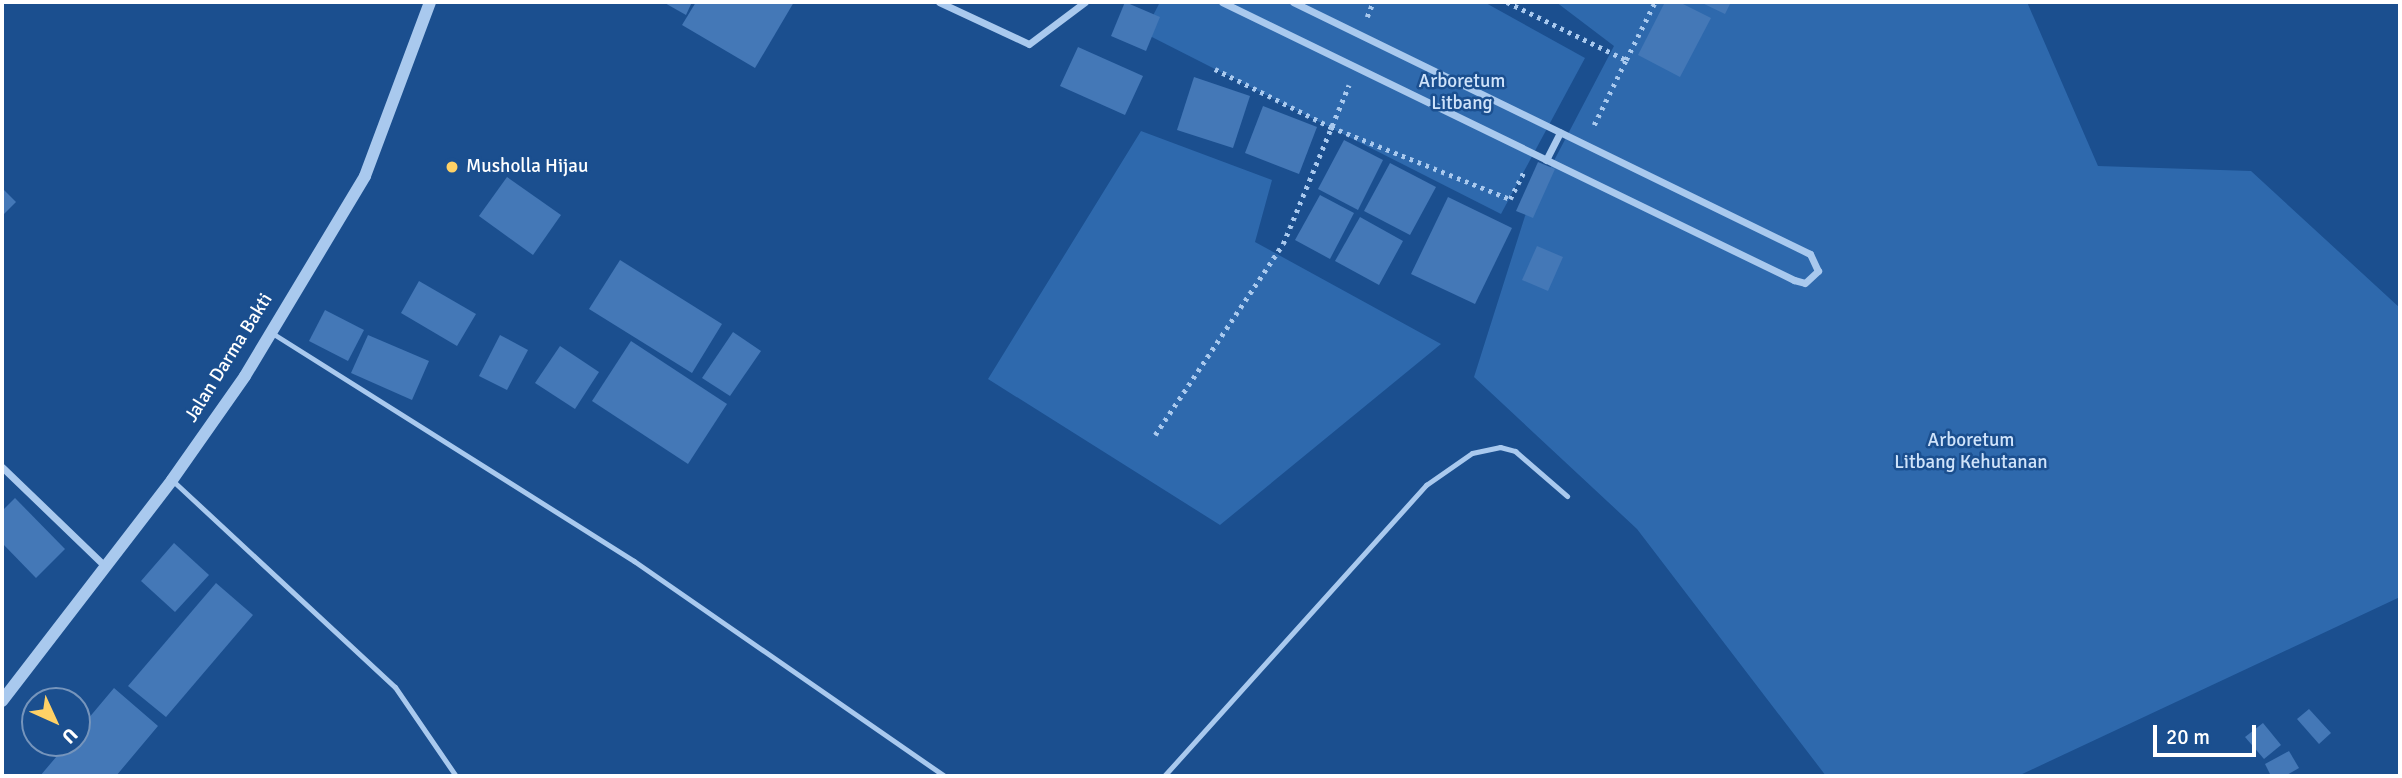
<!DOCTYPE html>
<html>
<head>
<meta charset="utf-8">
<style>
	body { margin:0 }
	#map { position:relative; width:2402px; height:778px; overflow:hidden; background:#1b4f8f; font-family:Signika,sans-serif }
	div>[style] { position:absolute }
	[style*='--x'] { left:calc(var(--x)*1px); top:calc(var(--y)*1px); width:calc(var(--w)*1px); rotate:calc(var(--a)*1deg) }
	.green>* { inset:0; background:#2e69ad }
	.building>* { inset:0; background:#4478b7 }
	.path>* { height:4.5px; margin-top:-2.25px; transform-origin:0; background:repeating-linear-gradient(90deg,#a9c9ee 0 3.5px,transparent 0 8.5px) }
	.service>* { height:5px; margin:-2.5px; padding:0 2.5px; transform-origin:2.5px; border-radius:2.5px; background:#a9c9ee }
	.minor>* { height:7px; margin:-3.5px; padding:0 3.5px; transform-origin:3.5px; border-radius:3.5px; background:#a9c9ee }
	.tertiary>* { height:12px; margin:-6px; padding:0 6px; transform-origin:6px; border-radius:6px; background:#a9c9ee }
	.dots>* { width:19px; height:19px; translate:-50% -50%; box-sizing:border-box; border:4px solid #1b4f8f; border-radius:50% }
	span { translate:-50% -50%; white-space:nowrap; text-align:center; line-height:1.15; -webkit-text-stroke:5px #1b4f8f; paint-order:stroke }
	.park-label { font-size:19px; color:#cfe3fa }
	.poi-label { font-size:19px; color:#fff }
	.left { translate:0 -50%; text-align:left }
	.street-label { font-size:19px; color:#fff }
	.frame { position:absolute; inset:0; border:4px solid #fff; pointer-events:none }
	.north { position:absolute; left:21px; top:687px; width:70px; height:70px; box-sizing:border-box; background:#1b4f8f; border:2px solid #7695bc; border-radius:50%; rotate:135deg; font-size:19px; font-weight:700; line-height:28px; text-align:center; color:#fff }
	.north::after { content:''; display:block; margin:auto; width:24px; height:32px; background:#ffd166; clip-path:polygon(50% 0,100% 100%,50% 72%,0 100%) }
	.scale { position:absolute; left:2153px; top:725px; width:103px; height:32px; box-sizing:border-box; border:4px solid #fff; border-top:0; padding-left:9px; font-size:21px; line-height:24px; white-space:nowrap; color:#fff; -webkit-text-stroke:5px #1b4f8f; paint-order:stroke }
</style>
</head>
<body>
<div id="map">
	<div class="green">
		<div style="clip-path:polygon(1160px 2px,1484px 2px,1585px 58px,1501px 214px,1144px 33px)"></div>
		<div style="clip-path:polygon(1556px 2px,2027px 2px,2098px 166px,2251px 171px,2400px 308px,2400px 597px,2018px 776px,1826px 776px,1637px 529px,1474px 377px,1525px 216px,1614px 46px)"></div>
		<div style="clip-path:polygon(1141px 131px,1272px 180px,1255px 242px,1441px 344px,1220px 525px,988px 379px)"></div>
	</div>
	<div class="building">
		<div style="clip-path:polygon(663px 2px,692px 2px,686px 15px)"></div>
		<div style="clip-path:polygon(696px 2px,794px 2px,755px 68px,682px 25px)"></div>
		<div style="clip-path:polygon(1125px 2px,1160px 17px,1146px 51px,1111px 36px)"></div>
		<div style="clip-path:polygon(1665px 2px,1679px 2px,1711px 18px,1680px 77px,1638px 55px)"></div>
		<div style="clip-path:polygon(1700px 2px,1731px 2px,1725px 14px)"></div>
		<div style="clip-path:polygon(1078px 47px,1143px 76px,1125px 115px,1060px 86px)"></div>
		<div style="clip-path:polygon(1194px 77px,1250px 96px,1233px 148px,1177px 130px)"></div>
		<div style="clip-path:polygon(1263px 106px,1317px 127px,1299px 174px,1245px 153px)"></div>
		<div style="clip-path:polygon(1344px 140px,1383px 160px,1358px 210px,1318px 189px)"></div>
		<div style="clip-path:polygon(1538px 162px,1555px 169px,1533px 218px,1516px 211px)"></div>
		<div style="clip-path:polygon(1390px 163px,1436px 187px,1410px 235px,1364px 211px)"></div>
		<div style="clip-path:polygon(507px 177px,561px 215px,533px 255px,479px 216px)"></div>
		<div style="clip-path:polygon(2px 188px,16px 202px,2px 216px)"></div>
		<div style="clip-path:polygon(1320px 195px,1354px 213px,1330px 259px,1295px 240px)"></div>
		<div style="clip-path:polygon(1448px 197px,1512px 228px,1475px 304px,1411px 274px)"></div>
		<div style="clip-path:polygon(1360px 217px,1403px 241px,1379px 285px,1335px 261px)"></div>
		<div style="clip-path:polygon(1537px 246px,1563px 257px,1548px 291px,1522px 280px)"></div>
		<div style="clip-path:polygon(620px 260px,722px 324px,692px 373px,589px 309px)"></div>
		<div style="clip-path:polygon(419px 281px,476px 314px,457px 346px,401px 313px)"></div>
		<div style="clip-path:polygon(325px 310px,364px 330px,348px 361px,309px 341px)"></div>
		<div style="clip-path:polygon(733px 332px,761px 351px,730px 396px,702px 378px)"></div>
		<div style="clip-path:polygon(368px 335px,429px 361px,412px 400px,351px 373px)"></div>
		<div style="clip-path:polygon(500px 335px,528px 350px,507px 390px,479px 376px)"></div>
		<div style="clip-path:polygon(631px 341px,727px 404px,688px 464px,592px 401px)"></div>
		<div style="clip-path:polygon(560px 346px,599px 372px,575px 409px,535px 383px)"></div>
		<div style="clip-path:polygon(15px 498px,65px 549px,36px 578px,2px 543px,2px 511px)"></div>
		<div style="clip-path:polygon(174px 543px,209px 575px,175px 612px,141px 581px)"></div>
		<div style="clip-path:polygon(216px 583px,253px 615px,166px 717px,128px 686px)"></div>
		<div style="clip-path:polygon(114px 688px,158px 726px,116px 776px,40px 776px,68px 743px,77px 743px,77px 732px)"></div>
		<div style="clip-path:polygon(2309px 709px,2331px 733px,2319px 744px,2297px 719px)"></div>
		<div style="clip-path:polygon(2263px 723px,2281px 745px,2264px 759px,2245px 737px)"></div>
		<div style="clip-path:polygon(2289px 751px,2299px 768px,2285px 776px,2271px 776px,2265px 764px)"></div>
	</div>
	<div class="path">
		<div style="--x:1507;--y:2;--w:132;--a:26"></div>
		<div style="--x:1626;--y:60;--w:65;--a:-63.4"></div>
		<div style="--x:1367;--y:17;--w:16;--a:-68"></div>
		<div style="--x:1215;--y:69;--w:130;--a:26.6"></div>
		<div style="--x:1331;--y:127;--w:193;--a:21.9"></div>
		<div style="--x:1510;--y:199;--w:33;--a:-63"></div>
		<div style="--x:1594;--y:125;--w:72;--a:-63.8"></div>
		<div style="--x:1155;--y:435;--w:230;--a:-56.2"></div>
		<div style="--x:1283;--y:244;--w:172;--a:-67.5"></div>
	</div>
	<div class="service">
		<div style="--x:272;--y:333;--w:428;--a:32.2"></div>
		<div style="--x:634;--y:561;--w:377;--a:34.7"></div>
		<div style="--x:172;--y:480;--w:304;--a:42.9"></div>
		<div style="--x:395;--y:687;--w:108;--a:55.6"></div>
		<div style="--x:1164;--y:776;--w:392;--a:-48"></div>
		<div style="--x:1426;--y:485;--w:56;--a:-34.8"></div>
		<div style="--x:1472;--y:453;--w:29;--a:-12"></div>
		<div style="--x:1500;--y:447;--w:16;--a:15"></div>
		<div style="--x:1515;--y:451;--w:69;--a:40.9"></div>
	</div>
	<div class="minor">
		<div style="--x:939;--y:2;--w:99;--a:25"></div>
		<div style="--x:1029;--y:44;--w:70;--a:-36.9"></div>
		<div style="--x:1222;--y:2;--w:636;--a:25.92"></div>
		<div style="--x:1794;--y:280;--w:11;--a:15"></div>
		<div style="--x:1805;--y:283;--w:18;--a:-43"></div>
		<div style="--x:1818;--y:271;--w:19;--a:-115"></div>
		<div style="--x:1810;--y:254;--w:575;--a:-154.01"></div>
		<div style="--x:1546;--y:160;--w:31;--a:-63"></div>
		<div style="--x:2;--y:467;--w:143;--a:43.9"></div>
	</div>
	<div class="tertiary">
		<div style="--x:2;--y:701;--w:279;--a:-52.4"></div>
		<div style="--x:172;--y:480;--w:127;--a:-54.9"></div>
		<div style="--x:245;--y:376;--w:233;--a:-59"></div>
		<div style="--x:365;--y:176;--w:186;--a:-69.5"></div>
	</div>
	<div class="dots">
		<div style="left:452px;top:167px;background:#ffd166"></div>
	</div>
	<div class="park-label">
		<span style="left:1462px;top:93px">Arboretum<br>Litbang</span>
		<span style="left:1971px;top:452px">Arboretum<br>Litbang Kehutanan</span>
	</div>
	<div class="poi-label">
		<span class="left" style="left:466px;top:167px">Musholla Hijau</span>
	</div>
	<div class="street-label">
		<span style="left:229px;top:358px;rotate:-58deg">Jalan Darma Bakti</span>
	</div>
	<div class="frame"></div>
	<div class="north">U</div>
	<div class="scale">20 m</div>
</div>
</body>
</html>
